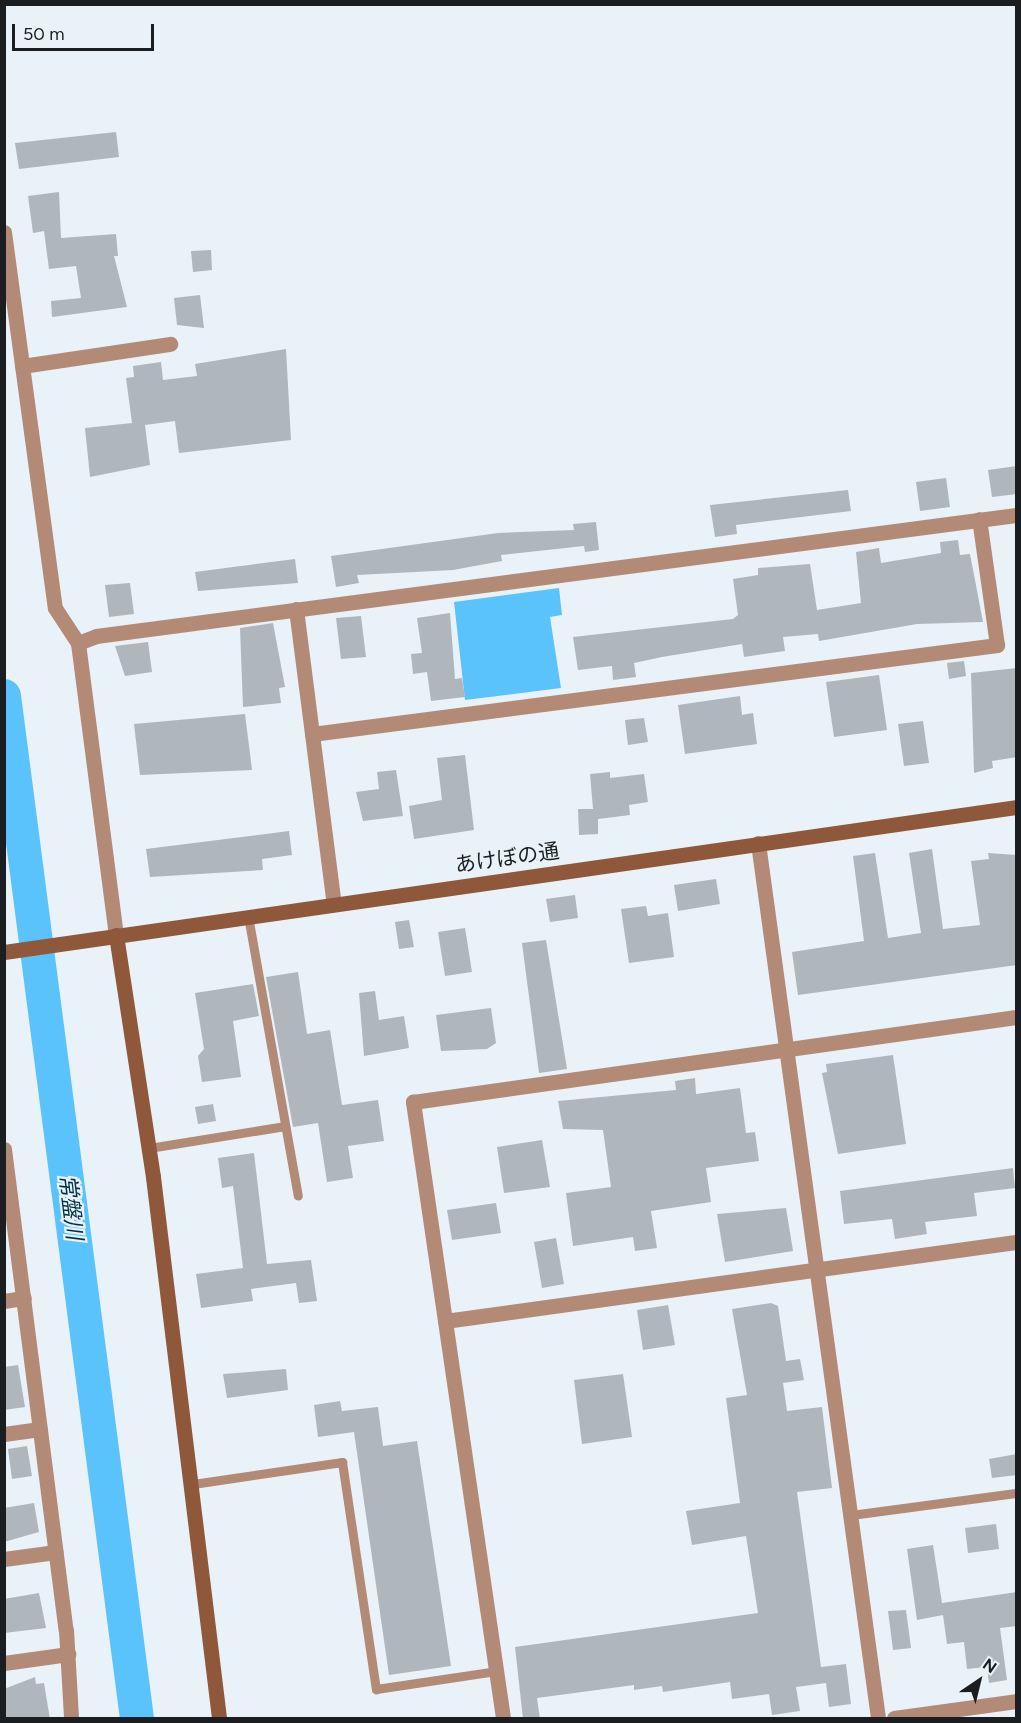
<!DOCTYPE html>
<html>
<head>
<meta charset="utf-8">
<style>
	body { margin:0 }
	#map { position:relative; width:1021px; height:1723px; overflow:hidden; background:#e9f2f8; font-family:Figtree,"Noto Sans JP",sans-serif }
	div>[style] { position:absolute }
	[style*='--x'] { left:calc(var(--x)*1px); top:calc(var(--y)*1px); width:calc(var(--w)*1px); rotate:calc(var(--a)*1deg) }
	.water>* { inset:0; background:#5bc3fc }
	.river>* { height:34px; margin:-17px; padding:0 17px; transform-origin:17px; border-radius:17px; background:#5bc3fc }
	.building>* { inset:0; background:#afb7bd }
	.lane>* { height:9px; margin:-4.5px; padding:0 4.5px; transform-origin:4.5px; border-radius:4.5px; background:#b28a76 }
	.street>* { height:15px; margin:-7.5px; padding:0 7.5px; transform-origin:7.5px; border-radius:7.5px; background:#b28a76 }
	.secondary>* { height:15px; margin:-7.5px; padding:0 7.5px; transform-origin:7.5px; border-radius:7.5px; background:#90583a }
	span { translate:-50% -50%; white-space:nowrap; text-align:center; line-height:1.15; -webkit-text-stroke:4.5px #e9f2f8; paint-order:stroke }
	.street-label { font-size:21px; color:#1b1e20 }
	.water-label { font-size:22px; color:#003047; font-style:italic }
	.frame { position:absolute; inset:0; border:6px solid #1b1e20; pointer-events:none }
	.north { position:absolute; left:949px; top:1651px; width:60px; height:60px; -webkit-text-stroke:4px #e9f2f8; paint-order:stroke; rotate:35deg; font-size:16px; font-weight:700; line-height:24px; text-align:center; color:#1b1e20 }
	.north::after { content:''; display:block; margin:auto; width:21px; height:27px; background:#1b1e20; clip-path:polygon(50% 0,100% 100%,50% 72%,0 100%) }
	.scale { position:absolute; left:12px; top:24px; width:142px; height:27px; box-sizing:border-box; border:3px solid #1b1e20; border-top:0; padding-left:8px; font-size:18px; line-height:21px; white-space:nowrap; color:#1b1e20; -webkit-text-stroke:4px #e9f2f8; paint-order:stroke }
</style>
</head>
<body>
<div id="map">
	<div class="water">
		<div style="clip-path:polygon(559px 588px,562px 615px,550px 617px,561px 688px,465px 700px,454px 602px)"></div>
	</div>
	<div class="river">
		<div style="--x:4;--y:696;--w:1031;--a:82.59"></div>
	</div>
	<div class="building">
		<div style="clip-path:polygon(116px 132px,119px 157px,19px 169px,15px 143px)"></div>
		<div style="clip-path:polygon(59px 192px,61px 238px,116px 234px,118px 256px,114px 256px,127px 307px,52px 317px,51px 301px,81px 298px,76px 266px,49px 269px,44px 231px,33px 233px,28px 196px)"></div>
		<div style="clip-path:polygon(211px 250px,212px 270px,193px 272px,191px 251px)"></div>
		<div style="clip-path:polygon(200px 295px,204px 328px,177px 325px,174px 298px)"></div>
		<div style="clip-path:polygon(286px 349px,291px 440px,179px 453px,175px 421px,145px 425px,150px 465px,90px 477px,85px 428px,132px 423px,126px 378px,134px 377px,133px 366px,161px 362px,163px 380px,197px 376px,195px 364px)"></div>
		<div style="clip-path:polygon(1017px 466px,1017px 494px,992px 497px,988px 470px)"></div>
		<div style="clip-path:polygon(946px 478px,950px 507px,920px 511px,916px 482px)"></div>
		<div style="clip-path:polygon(848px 490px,851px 511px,736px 525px,737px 534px,715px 537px,710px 505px)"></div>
		<div style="clip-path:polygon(596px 522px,599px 550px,585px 552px,584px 546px,501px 555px,502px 561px,453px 570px,357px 575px,359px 583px,336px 587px,331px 556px,498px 533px,574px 530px,573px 524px)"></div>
		<div style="clip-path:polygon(958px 540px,960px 555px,970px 554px,983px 622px,917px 624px,819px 641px,818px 634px,783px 637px,785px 651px,744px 657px,742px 644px,662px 657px,634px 663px,636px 677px,613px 680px,612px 666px,578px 670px,573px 637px,733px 619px,738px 615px,733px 579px,758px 575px,758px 568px,810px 564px,817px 610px,861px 603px,856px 552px,879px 548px,881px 563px,941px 553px,940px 542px)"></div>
		<div style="clip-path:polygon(295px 559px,298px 583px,198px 591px,195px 572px)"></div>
		<div style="clip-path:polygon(130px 583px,134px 614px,109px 617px,105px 585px)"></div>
		<div style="clip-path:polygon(450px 613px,455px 679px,462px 678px,465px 697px,431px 701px,427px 672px,413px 674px,411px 654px,422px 653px,417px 618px)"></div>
		<div style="clip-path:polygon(361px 616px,366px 657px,341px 659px,336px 618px)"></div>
		<div style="clip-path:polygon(273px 623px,285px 687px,279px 688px,281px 703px,243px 707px,240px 628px)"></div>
		<div style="clip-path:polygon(148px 642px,152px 672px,125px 676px,115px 646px)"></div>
		<div style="clip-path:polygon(964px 661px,966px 676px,949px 679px,947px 663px)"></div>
		<div style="clip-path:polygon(1017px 668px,1017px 757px,992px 761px,993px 768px,974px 773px,971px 673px)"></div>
		<div style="clip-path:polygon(879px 675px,887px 730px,834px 737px,826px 682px)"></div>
		<div style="clip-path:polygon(740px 696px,742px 715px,753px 713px,757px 744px,685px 754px,678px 705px)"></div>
		<div style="clip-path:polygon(245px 714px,252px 770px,140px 775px,134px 724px)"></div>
		<div style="clip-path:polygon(644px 718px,648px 742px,628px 745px,625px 720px)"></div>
		<div style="clip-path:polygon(923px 721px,929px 763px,904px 766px,898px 724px)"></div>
		<div style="clip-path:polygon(465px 755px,474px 830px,414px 839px,409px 806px,442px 800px,437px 758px)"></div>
		<div style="clip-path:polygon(396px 770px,403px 816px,363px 821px,356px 792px,379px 789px,377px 772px)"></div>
		<div style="clip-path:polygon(610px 772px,610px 778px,644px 774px,648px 802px,629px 805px,630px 815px,598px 819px,598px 834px,579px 835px,578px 809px,593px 809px,590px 774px)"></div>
		<div style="clip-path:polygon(289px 831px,292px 855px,262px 859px,263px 870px,150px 877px,146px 849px)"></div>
		<div style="clip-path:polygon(932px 849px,943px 929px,980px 925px,971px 861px,989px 859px,988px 853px,1017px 855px,1017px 965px,798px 995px,792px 952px,864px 941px,853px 856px,875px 853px,888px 938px,921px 933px,909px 853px)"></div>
		<div style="clip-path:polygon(716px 879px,720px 904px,678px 911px,674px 885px)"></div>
		<div style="clip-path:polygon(575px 895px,578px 918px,550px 922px,546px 899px)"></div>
		<div style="clip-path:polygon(646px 906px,648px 916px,668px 913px,674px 957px,629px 963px,621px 909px)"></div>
		<div style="clip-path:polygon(409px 920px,414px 947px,399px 949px,395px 922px)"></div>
		<div style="clip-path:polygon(465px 928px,472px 972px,445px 976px,438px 932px)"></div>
		<div style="clip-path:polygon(546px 940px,567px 1069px,539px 1073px,522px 943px)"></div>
		<div style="clip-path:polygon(298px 972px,307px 1034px,330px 1030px,342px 1105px,378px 1100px,384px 1141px,348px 1146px,353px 1178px,327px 1182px,318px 1123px,293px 1127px,266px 977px)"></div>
		<div style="clip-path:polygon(253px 984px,259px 1016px,233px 1021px,241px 1077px,202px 1082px,198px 1056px,204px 1049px,195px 993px)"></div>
		<div style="clip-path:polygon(375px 991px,379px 1020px,404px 1016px,409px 1048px,364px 1056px,359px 993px)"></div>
		<div style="clip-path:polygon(491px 1008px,496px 1043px,487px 1049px,441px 1051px,436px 1015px)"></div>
		<div style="clip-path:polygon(893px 1055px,906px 1144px,838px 1154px,822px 1073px,827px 1072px,826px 1064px)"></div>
		<div style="clip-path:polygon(695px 1078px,696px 1094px,740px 1088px,746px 1133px,755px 1132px,759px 1161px,706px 1168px,711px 1202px,651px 1211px,657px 1248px,635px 1251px,633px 1237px,573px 1246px,566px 1193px,611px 1187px,603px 1130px,563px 1129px,558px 1101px,676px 1090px,675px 1081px)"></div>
		<div style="clip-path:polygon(213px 1104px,216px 1121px,198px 1124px,195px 1107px)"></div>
		<div style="clip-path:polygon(542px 1140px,550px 1187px,504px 1193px,497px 1147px)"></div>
		<div style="clip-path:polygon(254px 1153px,267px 1264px,311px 1260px,317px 1301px,299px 1303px,296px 1283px,251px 1289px,253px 1301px,201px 1308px,196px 1274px,243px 1268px,233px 1186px,222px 1188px,218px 1158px)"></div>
		<div style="clip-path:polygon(1013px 1168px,1015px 1188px,974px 1193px,977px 1216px,925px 1222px,927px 1234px,895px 1239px,892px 1219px,844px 1224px,840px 1191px)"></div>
		<div style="clip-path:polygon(496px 1203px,501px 1233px,452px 1240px,447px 1210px)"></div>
		<div style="clip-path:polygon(786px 1208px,793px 1251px,725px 1262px,717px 1214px)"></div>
		<div style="clip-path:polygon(556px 1238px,564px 1284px,542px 1288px,534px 1242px)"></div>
		<div style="clip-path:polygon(771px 1303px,778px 1306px,786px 1361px,800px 1359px,804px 1380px,783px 1383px,787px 1411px,822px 1407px,832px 1488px,797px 1492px,821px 1667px,846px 1664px,851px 1704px,829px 1707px,826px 1683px,796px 1687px,800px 1711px,772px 1715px,769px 1694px,732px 1699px,730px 1682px,663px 1692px,662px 1686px,634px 1690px,634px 1685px,537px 1698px,540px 1719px,523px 1719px,515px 1647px,758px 1613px,746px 1536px,692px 1545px,686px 1511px,740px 1503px,726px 1398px,747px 1395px,732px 1309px)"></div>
		<div style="clip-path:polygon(668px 1305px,675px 1345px,643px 1350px,637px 1310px)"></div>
		<div style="clip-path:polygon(18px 1365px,25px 1407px,4px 1410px,4px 1367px)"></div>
		<div style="clip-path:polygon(286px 1369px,288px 1390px,227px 1398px,223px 1374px)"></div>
		<div style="clip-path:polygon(623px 1374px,632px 1437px,582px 1444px,574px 1380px)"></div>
		<div style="clip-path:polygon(340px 1401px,342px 1411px,378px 1407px,383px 1446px,417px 1441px,451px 1666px,389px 1675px,354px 1432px,318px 1437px,314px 1405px)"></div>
		<div style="clip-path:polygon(27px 1446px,32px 1476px,12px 1479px,8px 1449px)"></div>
		<div style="clip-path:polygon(1017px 1454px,1017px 1475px,992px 1478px,989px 1459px)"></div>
		<div style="clip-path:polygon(34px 1503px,39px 1532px,4px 1542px,4px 1508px)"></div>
		<div style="clip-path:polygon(996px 1524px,999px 1549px,968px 1553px,965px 1528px)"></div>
		<div style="clip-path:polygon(933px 1545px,942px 1603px,1017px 1592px,1017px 1626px,1000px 1628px,1007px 1680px,989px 1683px,987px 1667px,967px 1669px,964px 1642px,947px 1644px,943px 1615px,917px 1620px,907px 1549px)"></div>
		<div style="clip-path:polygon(39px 1593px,46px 1628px,4px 1633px,4px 1599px)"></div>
		<div style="clip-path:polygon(906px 1610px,911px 1648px,893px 1650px,888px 1611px)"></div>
		<div style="clip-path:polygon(35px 1677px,36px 1684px,44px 1683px,50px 1719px,4px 1719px,4px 1689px)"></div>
	</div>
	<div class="lane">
		<div style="--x:248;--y:916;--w:284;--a:79.9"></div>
		<div style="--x:149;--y:1148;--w:138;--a:-9.2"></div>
		<div style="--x:193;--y:1484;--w:151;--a:-8.4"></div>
		<div style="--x:342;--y:1462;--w:230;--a:81.5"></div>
		<div style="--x:376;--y:1689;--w:121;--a:-8.5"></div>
		<div style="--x:851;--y:1515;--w:166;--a:-7.6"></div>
	</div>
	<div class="street">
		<div style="--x:4;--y:232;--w:379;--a:82.3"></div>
		<div style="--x:55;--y:608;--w:42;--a:56.7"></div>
		<div style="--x:78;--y:643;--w:294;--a:82.6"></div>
		<div style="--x:22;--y:366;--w:150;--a:-8.5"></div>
		<div style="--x:296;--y:609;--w:297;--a:82.7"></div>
		<div style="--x:78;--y:643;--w:19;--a:-21"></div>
		<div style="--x:96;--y:636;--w:928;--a:-7.49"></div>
		<div style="--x:312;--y:734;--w:691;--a:-7.4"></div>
		<div style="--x:997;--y:645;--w:127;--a:-98.1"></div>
		<div style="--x:758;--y:843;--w:883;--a:82.19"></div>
		<div style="--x:4;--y:1149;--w:485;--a:82.7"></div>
		<div style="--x:66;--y:1630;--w:88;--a:86.7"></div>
		<div style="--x:4;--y:1301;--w:20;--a:-9"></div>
		<div style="--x:445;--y:1321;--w:576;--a:-7.88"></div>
		<div style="--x:4;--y:1434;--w:36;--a:-8"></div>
		<div style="--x:4;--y:1559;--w:52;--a:-7.7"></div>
		<div style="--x:4;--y:1663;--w:65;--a:-8"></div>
		<div style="--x:503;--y:1718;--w:623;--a:-98.31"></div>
		<div style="--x:413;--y:1102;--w:609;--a:-8.02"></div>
		<div style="--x:894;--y:1718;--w:123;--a:-7.9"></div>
	</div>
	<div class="secondary">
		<div style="--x:116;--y:935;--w:245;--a:81.3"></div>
		<div style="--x:153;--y:1177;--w:545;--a:83.04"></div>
		<div style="--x:4;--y:952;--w:1022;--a:-8.15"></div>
	</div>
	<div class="street-label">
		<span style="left:507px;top:858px;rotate:-8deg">あけぼの通</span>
	</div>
	<div class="water-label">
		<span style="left:71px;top:1207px;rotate:83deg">常盤川</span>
	</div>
	<div class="frame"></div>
	<div class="north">N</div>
	<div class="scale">50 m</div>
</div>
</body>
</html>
